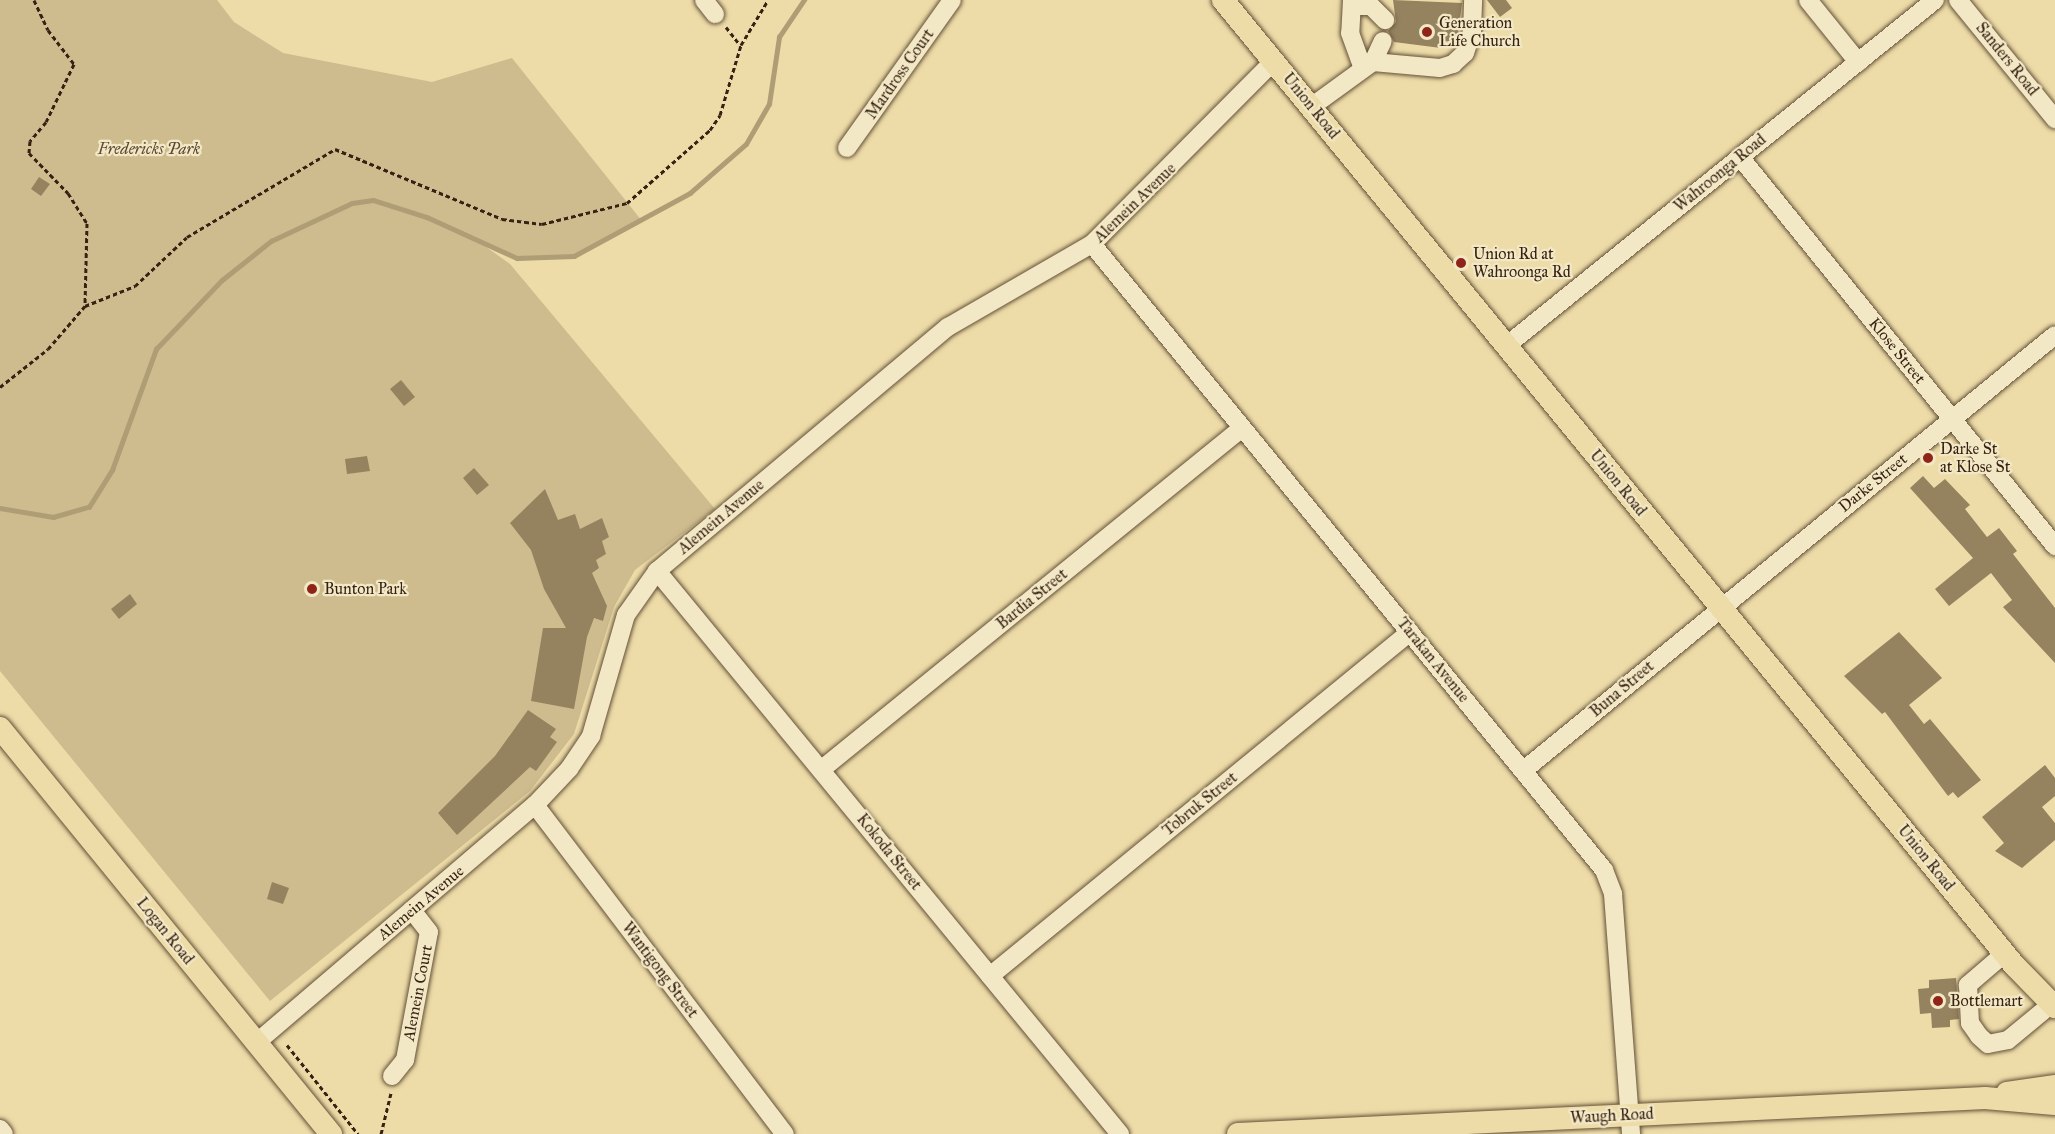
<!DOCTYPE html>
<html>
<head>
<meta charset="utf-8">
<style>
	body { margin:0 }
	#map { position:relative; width:2055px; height:1134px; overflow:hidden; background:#eddca8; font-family:"IM FELL Great Primer",serif }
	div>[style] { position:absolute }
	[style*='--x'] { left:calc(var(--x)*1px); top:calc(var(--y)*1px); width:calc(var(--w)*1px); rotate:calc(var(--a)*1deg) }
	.green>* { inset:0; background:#cebc8f }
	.stream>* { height:4.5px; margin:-2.25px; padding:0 2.25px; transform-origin:2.25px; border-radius:2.25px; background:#af9d75 }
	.building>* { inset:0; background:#958360 }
	.path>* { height:3px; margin-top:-1.5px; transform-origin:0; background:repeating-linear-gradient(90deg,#362213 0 4.5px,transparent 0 7.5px) }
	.roads { filter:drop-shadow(0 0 2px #645038) drop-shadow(0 0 2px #645038) }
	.minor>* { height:18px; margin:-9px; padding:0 9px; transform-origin:9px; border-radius:9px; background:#f3e8c6 }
	.major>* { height:22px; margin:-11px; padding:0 11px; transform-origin:11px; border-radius:11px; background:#eddca8 }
	.dots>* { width:16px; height:16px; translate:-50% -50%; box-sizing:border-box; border:3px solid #f3e8c6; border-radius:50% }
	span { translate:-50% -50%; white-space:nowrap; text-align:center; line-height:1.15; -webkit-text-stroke:4.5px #f3e8c6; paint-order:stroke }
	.poi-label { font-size:16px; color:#362213 }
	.left { translate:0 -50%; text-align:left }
	.street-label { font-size:16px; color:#362213 }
	.park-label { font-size:16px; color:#5c4832; font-style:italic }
</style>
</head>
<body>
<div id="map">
	<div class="green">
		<div style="clip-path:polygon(0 0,217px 0,234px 22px,283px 53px,432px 82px,512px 58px,642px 221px,574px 256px,517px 258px,482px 244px,510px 264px,715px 509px,635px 570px,614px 607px,574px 734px,530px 791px,270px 1001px,0 671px)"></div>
	</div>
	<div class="stream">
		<div style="--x:0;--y:508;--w:54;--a:9.6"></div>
		<div style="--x:53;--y:517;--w:37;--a:-16"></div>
		<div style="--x:89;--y:507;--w:44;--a:-58.1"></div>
		<div style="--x:112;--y:470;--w:129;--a:-70"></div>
		<div style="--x:156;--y:349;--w:95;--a:-46.3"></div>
		<div style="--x:222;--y:280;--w:63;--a:-38.5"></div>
		<div style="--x:271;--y:241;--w:89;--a:-25.1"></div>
		<div style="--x:352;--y:203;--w:21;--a:-8"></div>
		<div style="--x:373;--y:200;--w:57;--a:17.5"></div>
		<div style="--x:427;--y:217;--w:99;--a:24.5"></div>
		<div style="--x:517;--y:258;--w:57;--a:-2"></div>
		<div style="--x:574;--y:256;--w:132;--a:-28.5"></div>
		<div style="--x:690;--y:193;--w:74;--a:-41.2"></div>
		<div style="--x:746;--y:144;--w:46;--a:-60.1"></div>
		<div style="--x:769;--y:104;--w:68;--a:-81.5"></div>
		<div style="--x:779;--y:37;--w:45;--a:-56"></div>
	</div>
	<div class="building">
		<div style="clip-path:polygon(1393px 0,1462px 3px,1457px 42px,1442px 41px,1441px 48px,1394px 42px,1388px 31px,1396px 22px)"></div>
		<div style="clip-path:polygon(1487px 0,1506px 0,1512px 8px,1500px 17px)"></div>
		<div style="clip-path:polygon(39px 177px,50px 184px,41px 196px,31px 189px)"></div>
		<div style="clip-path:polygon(401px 380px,415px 397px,404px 406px,390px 389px)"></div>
		<div style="clip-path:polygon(367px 456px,370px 471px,347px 474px,345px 459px)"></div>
		<div style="clip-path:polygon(474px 468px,489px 485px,477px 495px,463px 478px)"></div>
		<div style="clip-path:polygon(1923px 476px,1934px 488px,1945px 479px,1970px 505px,1965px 509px,1987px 537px,1999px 528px,2017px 551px,2013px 554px,2055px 608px,2055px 663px,2003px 607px,2012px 600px,1991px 573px,1949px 606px,1935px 589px,1973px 558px,1910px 488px)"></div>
		<div style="clip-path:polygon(545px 489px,558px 520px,575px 514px,580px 529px,602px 518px,609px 537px,602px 541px,606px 554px,596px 560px,599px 568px,592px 573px,607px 606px,603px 621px,594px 618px,587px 637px,574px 709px,531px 701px,543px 628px,566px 628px,544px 589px,531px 550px,510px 523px)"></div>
		<div style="clip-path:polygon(130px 594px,137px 604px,119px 619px,111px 609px)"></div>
		<div style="clip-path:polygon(1899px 632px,1942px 678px,1909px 705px,1924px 724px,1930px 719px,1981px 780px,1958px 798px,1953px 792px,1948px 796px,1885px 712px,1882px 714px,1844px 676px)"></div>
		<div style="clip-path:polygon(528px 710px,556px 729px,550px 737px,557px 742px,536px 771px,530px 767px,457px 835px,438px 813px,495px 756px)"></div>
		<div style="clip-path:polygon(2045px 765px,2055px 778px,2055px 796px,2042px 807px,2055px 823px,2055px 840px,2022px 868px,1995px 851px,2004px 843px,1982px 817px)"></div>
		<div style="clip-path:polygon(272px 882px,289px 888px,283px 904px,267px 899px)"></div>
		<div style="clip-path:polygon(1956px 978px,1959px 1019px,1950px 1020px,1950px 1027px,1932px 1028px,1931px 1013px,1920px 1014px,1918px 989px,1929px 988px,1929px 980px)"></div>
	</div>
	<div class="path">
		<div style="--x:34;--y:0;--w:33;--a:65"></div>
		<div style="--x:48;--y:30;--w:43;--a:52.6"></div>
		<div style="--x:74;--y:64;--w:64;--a:115.8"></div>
		<div style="--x:46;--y:122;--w:25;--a:130"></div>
		<div style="--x:30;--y:141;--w:12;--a:95"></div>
		<div style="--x:29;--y:153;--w:56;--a:45.7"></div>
		<div style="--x:68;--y:193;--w:36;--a:58"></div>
		<div style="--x:87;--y:223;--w:83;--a:91.4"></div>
		<div style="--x:726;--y:27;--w:23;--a:52"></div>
		<div style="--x:0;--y:387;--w:61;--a:-38.4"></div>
		<div style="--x:48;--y:349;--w:57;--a:-49.3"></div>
		<div style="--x:85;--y:306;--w:54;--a:-21.8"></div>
		<div style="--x:135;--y:286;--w:71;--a:-43.3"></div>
		<div style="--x:187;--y:237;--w:172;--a:-30.7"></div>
		<div style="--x:335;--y:149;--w:181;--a:22.7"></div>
		<div style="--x:502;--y:219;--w:40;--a:7.1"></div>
		<div style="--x:542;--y:224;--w:88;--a:-13.9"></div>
		<div style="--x:627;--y:203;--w:111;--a:-41.3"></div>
		<div style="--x:710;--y:130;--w:18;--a:-56"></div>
		<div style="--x:720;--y:115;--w:73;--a:-73.3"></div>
		<div style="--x:741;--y:45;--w:52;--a:-59"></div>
		<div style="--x:287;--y:1045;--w:114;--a:51.4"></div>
		<div style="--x:381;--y:1134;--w:42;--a:-76.3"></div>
	</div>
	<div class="roads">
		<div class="minor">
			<div style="--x:704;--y:0;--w:18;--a:52"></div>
			<div style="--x:1352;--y:0;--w:33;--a:93"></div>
			<div style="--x:1350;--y:33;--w:35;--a:70"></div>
			<div style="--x:1808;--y:0;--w:80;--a:51.1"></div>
			<div style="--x:1958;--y:0;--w:154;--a:50.8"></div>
			<div style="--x:1352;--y:6;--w:19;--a:0"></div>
			<div style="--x:1371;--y:6;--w:20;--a:45"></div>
			<div style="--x:1373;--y:62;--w:23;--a:-65"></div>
			<div style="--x:1311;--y:107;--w:77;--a:-36"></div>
			<div style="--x:1373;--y:62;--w:67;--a:5.1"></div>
			<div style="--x:1440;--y:68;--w:14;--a:-17"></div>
			<div style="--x:1453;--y:64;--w:16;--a:-43"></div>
			<div style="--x:1465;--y:53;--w:22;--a:-72"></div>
			<div style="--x:1472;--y:32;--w:32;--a:-88"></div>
			<div style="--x:847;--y:148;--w:181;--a:-54.6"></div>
			<div style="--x:1740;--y:157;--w:501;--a:51"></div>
			<div style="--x:1092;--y:244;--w:809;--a:50.72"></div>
			<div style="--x:1604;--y:870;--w:26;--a:69"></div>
			<div style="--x:1613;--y:894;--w:241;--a:85.7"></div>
			<div style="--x:1506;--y:346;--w:551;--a:-38.89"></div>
			<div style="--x:657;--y:571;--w:729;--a:50.57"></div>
			<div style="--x:822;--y:769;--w:541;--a:-39.07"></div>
			<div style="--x:1524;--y:770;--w:686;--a:-39.32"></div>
			<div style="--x:535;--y:805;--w:413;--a:52.8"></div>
			<div style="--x:2004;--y:954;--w:48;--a:139.3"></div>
			<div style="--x:1968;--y:985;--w:38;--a:87"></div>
			<div style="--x:1970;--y:1023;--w:16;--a:55"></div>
			<div style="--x:1979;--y:1036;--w:12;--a:42"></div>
			<div style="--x:1988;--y:1044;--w:20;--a:-11"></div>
			<div style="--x:2008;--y:1040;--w:45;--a:-39.6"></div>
			<div style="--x:990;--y:976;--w:543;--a:-39.32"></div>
			<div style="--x:256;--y:1043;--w:367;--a:-40.5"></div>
			<div style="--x:535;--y:805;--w:50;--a:-46.6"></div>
			<div style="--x:569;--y:769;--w:40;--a:-56"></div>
			<div style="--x:591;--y:736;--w:126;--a:-73.9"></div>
			<div style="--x:626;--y:615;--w:54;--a:-54.8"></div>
			<div style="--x:657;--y:571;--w:380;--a:-40"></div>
			<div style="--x:948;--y:327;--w:166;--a:-30"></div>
			<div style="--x:1092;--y:244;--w:258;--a:-45.2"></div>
			<div style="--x:392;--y:1076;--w:21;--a:-51"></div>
			<div style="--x:405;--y:1060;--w:130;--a:-79.4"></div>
			<div style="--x:429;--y:932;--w:28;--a:-128"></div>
			<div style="--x:0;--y:1129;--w:6;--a:51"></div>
		</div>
		<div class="major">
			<div style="--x:1223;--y:0;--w:1248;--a:50.66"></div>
			<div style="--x:2014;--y:965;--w:59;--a:45.7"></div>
			<div style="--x:0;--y:728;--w:524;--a:50.81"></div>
			<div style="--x:2007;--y:1093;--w:49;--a:-8.3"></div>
			<div style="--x:1238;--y:1134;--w:748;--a:-2.76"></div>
			<div style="--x:1985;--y:1098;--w:70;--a:4.9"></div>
		</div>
	</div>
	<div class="dots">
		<div style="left:1427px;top:32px;background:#8f2418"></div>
		<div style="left:1461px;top:263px;background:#8f2418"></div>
		<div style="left:1928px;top:458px;background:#8f2418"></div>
		<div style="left:312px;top:589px;background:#8f2418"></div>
		<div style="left:1938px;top:1001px;background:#8f2418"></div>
	</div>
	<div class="poi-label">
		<span class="left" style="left:1439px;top:32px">Generation<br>Life Church</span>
		<span class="left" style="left:1473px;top:263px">Union Rd at<br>Wahroonga Rd</span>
		<span class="left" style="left:1940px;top:458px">Darke St<br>at Klose St</span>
		<span class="left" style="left:324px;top:589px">Bunton Park</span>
		<span class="left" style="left:1950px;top:1001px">Bottlemart</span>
	</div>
	<div class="street-label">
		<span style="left:2007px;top:59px;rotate:51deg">Sanders Road</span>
		<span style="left:900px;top:74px;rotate:-55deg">Mardross Court</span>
		<span style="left:1311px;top:106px;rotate:51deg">Union Road</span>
		<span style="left:1720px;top:173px;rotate:-39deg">Wahroonga Road</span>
		<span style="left:1135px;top:203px;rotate:-44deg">Alemein Avenue</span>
		<span style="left:1897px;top:351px;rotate:51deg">Klose Street</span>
		<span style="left:1618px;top:483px;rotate:51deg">Union Road</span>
		<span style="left:1873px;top:483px;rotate:-39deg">Darke Street</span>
		<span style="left:721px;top:517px;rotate:-40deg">Alemein Avenue</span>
		<span style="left:1032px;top:599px;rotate:-39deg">Bardia Street</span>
		<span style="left:1433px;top:660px;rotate:51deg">Tarakan Avenue</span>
		<span style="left:1622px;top:689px;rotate:-40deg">Buna Street</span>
		<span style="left:1200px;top:804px;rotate:-39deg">Tobruk Street</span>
		<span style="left:889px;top:852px;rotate:51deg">Kokoda Street</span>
		<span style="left:1926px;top:858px;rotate:51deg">Union Road</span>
		<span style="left:421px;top:903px;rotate:-40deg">Alemein Avenue</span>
		<span style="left:165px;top:931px;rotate:51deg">Logan Road</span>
		<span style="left:660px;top:970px;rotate:53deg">Wantigong Street</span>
		<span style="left:418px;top:993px;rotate:-79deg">Alemein Court</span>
		<span style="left:1612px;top:1116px;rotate:-3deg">Waugh Road</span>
	</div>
	<div class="park-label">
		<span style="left:149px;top:149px">Fredericks Park</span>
	</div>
</div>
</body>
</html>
